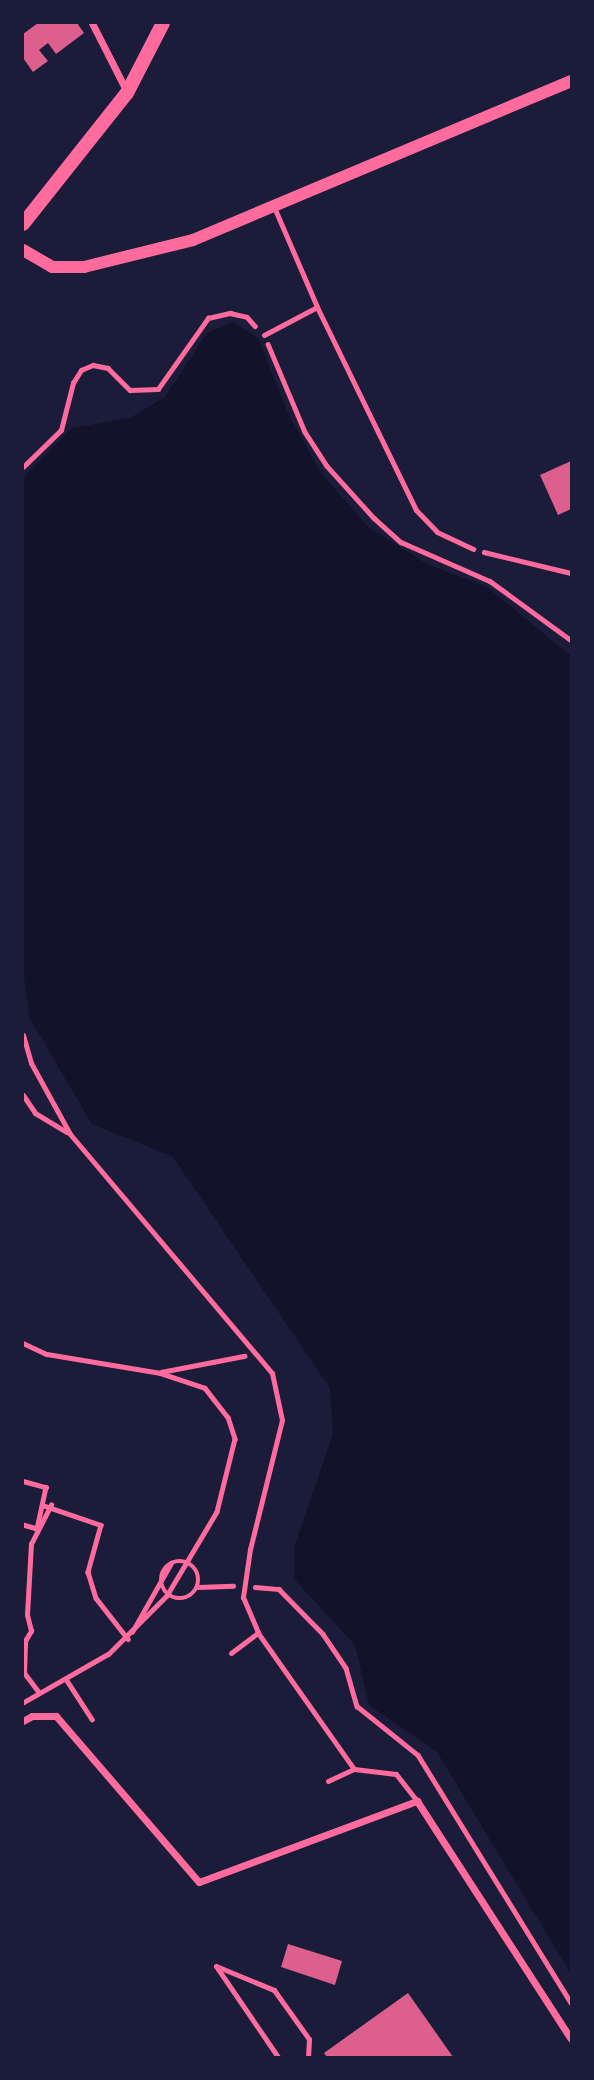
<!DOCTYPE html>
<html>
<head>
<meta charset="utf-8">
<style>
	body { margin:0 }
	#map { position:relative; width:594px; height:2080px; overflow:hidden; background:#1b1b3a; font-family:Inter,sans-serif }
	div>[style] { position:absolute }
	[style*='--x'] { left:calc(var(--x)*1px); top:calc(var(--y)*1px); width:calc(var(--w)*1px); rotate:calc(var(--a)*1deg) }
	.water>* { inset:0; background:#12122b }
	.building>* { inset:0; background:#dd5f8e }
	.path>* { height:4.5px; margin:-2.25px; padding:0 2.25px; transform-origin:2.25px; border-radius:2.25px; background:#ff6b9d }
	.path>.ring { margin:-2.25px; padding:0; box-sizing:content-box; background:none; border:4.5px solid #ff6b9d; border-radius:50% }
	.service>* { height:5px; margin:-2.5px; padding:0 2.5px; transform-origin:2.5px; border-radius:2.5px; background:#ff6b9d }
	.minor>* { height:7px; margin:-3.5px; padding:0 3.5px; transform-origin:3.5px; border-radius:3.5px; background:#ff6b9d }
	.tertiary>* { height:12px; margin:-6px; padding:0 6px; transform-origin:6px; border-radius:6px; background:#ff6b9d }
	.secondary>* { height:14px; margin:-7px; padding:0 7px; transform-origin:7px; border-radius:7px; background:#ff6b9d }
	span { translate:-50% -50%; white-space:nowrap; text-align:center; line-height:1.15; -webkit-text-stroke:6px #1b1b3a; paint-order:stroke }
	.frame { position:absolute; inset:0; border:24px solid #1b1b3a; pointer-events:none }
</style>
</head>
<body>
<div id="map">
	<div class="water">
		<div style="clip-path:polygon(233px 322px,258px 338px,288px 413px,319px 470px,368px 527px,427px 564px,487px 587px,571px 656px,571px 1974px,437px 1752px,369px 1705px,355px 1645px,294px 1579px,294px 1547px,333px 1434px,330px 1388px,173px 1157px,92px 1124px,30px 1019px,23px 969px,23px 478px,72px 428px,130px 418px,165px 397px,207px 333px)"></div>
	</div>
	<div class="building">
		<div style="clip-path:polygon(38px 23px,77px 23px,84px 33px,56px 54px,48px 43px,39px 50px,48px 61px,33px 72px,23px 58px,23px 34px)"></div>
		<div style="clip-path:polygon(571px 461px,571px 509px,558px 515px,540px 475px)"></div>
		<div style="clip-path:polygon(288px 1944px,342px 1961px,335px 1985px,281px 1967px)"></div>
		<div style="clip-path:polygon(408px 1993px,453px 2057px,327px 2057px,324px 2053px)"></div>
	</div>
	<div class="path">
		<div style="--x:268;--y:344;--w:95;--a:67.2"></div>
		<div style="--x:305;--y:432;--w:40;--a:57.1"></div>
		<div style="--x:327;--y:466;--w:70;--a:47.9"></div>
		<div style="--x:374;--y:518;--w:36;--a:42"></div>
		<div style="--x:401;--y:542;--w:97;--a:23.7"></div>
		<div style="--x:490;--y:581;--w:100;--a:36.1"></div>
		<div style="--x:23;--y:467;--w:53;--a:-44.2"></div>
		<div style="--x:61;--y:430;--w:49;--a:-75.7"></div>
		<div style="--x:73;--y:383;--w:15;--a:-58"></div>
		<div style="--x:81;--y:370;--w:13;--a:-23"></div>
		<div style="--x:93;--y:365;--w:15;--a:11"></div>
		<div style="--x:108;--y:368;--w:31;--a:45"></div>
		<div style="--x:130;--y:390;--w:28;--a:-2"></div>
		<div style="--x:158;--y:389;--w:87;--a:-54.8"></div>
		<div style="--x:208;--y:318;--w:23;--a:-13"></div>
		<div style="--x:230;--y:313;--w:17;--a:13"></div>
		<div style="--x:247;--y:317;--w:12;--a:48"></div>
		<div style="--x:484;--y:552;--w:89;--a:13.6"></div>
		<div style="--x:23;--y:1343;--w:26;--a:25"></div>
		<div style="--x:47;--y:1354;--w:115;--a:9.5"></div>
		<div style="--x:160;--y:1373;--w:47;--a:18.4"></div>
		<div style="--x:205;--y:1388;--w:37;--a:52"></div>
		<div style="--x:228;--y:1417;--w:23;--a:72"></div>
		<div style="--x:235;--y:1439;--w:75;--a:103.9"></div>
		<div style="--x:217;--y:1512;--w:98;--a:120.8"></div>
		<div style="--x:167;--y:1596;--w:82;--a:135"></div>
		<div style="--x:109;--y:1654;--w:99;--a:150.3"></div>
		<div style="--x:161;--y:1372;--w:85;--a:-10.9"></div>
		<div style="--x:23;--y:1481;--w:24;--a:15"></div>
		<div style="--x:46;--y:1487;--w:43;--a:102.1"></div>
		<div style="--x:37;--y:1529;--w:15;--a:-164"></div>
		<div style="--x:42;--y:1505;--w:62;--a:18.7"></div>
		<div style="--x:101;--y:1525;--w:49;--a:105.5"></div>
		<div style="--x:88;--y:1572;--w:27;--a:73"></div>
		<div style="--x:96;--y:1598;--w:52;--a:52"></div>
		<div class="ring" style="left:161px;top:1561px;width:33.5px;height:33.5px"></div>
		<div style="--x:198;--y:1587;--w:35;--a:-2"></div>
		<div style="--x:255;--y:1587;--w:24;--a:5"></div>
		<div style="--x:279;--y:1589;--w:63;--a:45.6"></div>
		<div style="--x:323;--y:1634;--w:41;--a:55.9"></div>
		<div style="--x:346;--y:1668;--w:40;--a:74"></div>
		<div style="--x:357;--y:1706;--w:78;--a:38.8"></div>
		<div style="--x:418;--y:1755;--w:291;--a:58.3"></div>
		<div style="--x:132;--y:1632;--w:79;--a:-60.5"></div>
		<div style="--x:66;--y:1679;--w:48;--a:57"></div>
		<div style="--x:39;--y:1693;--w:25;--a:-127"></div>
		<div style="--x:24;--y:1673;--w:32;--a:-88"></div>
		<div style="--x:25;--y:1641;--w:12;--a:-59"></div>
		<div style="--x:31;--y:1631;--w:16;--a:-104"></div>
		<div style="--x:27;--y:1615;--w:71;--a:-86.8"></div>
		<div style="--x:31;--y:1544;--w:44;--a:-62.9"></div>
	</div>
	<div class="service">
		<div style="--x:274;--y:207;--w:109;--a:66.7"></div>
		<div style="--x:317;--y:307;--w:226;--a:64"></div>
		<div style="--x:416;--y:510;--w:30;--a:46"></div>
		<div style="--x:437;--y:532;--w:40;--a:25"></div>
		<div style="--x:264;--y:335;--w:60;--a:-27.8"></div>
		<div style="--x:23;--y:1035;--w:29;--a:74"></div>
		<div style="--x:31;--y:1063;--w:81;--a:61.2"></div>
		<div style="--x:70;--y:1134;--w:313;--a:49.8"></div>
		<div style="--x:272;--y:1373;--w:48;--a:78"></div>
		<div style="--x:282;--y:1420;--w:133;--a:103.9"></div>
		<div style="--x:250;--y:1549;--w:49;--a:98.3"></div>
		<div style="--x:243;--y:1597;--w:39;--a:67"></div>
		<div style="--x:258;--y:1633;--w:166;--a:54.8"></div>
		<div style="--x:354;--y:1769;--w:42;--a:6.8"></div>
		<div style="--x:396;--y:1774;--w:34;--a:52"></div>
		<div style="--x:23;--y:1095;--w:22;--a:56"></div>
		<div style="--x:35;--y:1113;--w:37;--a:31"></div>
		<div style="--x:231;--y:1653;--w:34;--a:-37"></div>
		<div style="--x:328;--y:1781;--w:29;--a:-25"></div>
		<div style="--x:278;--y:2057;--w:110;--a:-124.3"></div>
		<div style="--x:216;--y:1966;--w:63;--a:22.5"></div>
		<div style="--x:274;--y:1990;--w:60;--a:54.5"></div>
		<div style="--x:309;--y:2039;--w:18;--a:93"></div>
	</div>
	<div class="minor">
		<div style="--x:92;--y:23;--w:77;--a:63.1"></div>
		<div style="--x:23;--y:1721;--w:10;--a:-29"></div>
		<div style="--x:32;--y:1716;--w:24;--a:0"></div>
		<div style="--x:56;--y:1716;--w:219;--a:49.3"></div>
		<div style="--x:199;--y:1882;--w:233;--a:-20.4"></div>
		<div style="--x:417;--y:1801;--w:283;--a:57.1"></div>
	</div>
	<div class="tertiary">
		<div style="--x:23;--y:250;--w:34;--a:30"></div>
		<div style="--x:52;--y:267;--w:32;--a:0"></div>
		<div style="--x:84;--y:267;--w:112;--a:-13.9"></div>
		<div style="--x:193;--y:240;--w:410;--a:-22.8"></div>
	</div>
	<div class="secondary">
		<div style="--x:23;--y:224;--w:167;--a:-51.6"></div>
		<div style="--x:127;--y:93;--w:79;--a:-62.8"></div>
	</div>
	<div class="frame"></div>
</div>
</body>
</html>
